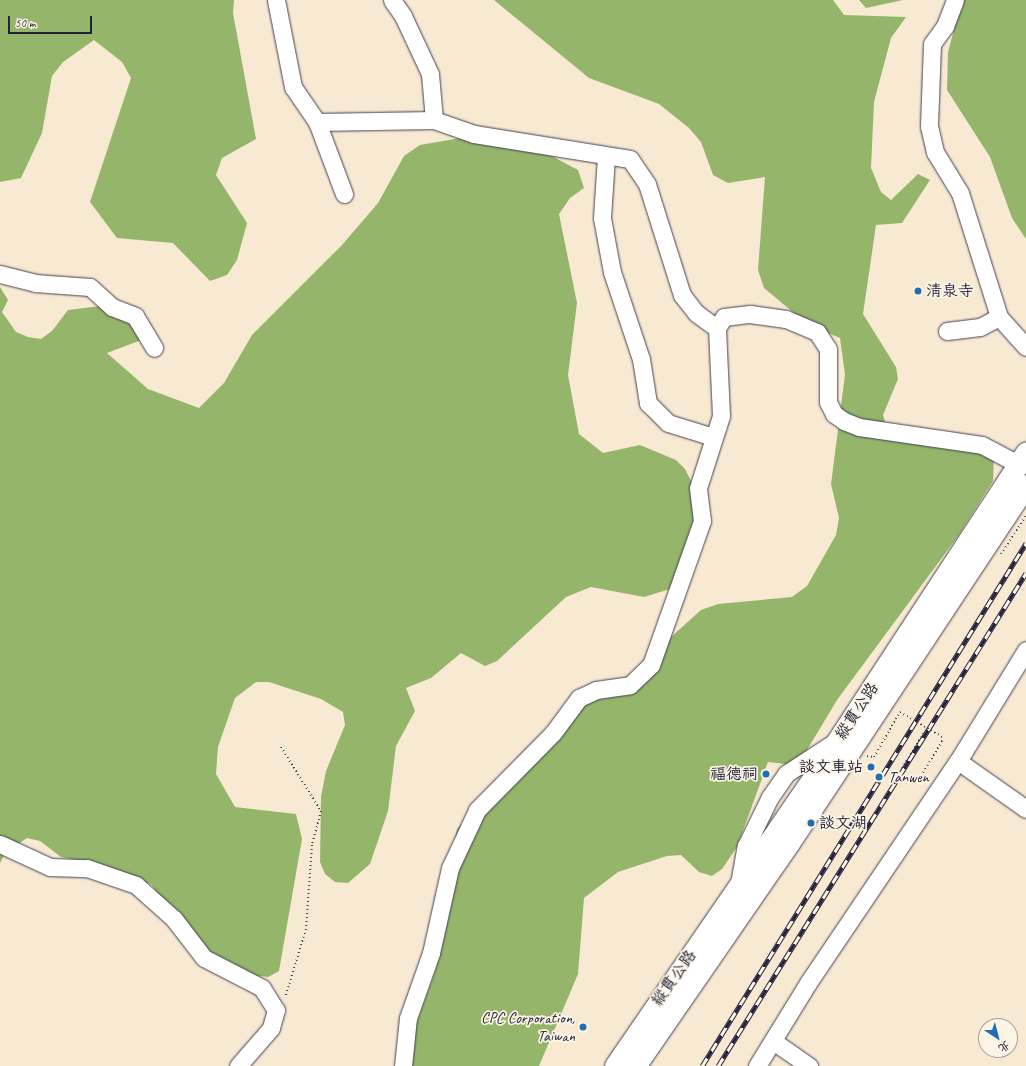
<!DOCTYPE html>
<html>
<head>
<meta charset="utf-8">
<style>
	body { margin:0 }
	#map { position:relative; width:1026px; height:1066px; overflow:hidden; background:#f8e9d2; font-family:Caveat,"LXGW WenKai TC",sans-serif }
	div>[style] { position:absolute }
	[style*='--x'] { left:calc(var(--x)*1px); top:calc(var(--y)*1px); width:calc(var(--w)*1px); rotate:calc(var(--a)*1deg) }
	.forest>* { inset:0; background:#95b66a }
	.path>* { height:2px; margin-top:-1px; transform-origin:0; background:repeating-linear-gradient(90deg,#424052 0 1px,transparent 0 4px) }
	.roads { filter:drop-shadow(0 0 1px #424052) drop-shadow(0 0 1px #424052) }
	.minor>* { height:17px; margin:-8.5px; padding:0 8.5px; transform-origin:8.5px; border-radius:8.5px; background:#fff }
	.major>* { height:21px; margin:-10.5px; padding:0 10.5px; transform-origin:10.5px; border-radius:10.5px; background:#fff }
	.rail>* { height:4.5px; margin-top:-2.25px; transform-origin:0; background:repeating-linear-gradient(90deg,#fcf5e5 0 9px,#22223b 0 18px); box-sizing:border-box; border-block:1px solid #22223b }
	.path-bridge>* { height:2px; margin-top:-1px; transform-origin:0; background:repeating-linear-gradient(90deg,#424052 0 1px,transparent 0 4px) }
	.dots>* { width:11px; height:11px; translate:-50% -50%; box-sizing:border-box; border:2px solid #fcf5e5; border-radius:50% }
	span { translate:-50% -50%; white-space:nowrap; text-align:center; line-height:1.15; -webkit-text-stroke:3.5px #fcf5e5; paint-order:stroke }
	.poi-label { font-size:16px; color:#22223b }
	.left { translate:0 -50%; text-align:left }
	.right { translate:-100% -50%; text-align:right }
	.street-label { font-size:16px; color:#22223b }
	.north { position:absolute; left:978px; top:1018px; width:40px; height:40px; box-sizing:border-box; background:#fcf5e5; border:1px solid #a5a1a1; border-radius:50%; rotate:144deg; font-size:11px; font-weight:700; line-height:16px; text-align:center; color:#22223b }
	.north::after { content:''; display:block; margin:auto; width:14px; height:18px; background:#1f6fb2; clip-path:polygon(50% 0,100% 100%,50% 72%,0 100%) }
	.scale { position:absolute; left:8px; top:16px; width:84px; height:18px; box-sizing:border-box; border:2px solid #22223b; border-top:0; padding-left:5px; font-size:12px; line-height:14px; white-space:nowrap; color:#22223b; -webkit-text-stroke:3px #fcf5e5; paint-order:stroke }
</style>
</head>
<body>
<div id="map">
	<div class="forest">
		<div style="clip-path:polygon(0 0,234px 0,233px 13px,256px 139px,222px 158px,216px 175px,247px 223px,237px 260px,227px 275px,210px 281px,173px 243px,117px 238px,90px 202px,131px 78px,122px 62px,94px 40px,63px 62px,52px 76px,42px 133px,21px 178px,0 182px)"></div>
		<div style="clip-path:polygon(494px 0,833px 0,844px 15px,906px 17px,891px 38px,874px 102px,871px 168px,881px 192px,891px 200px,918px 174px,930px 180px,902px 223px,876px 225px,863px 314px,896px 367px,898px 379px,883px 415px,887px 428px,994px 456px,993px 481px,958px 536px,837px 700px,804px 755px,794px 765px,768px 762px,737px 847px,722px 869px,712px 876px,699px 872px,681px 855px,667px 856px,618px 872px,584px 898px,578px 974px,539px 1066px,406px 1066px,411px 1038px,436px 969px,440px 917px,457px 829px,573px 701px,635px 688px,661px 646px,701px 610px,718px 604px,792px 597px,807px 586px,836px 535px,839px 518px,831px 484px,845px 375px,840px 338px,807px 324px,764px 288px,758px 270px,765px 177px,728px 183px,713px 175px,701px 142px,689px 128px,659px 104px,589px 78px)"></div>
		<div style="clip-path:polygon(859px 0,903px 0,866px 8px)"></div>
		<div style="clip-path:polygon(962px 0,1026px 0,1026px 239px,1012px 218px,990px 157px,947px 90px,948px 52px)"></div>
		<div style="clip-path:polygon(472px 136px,546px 153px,578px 170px,584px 188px,570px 198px,559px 214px,577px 303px,568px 375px,579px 434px,603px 453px,640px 445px,676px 460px,685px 469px,703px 504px,670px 589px,644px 597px,591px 587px,566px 597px,497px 661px,485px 666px,461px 653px,431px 678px,406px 688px,415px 711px,396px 746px,388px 811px,370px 864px,348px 883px,335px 882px,325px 874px,320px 862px,321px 797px,326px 771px,345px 725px,343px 712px,321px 699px,269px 682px,256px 682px,235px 698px,218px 747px,216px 774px,235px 807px,296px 814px,302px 839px,279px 971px,268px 977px,228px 973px,203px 944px,182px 929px,151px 884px,100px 865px,61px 857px,40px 841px,27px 838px,6px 852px,0 863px,0 287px,8px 300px,2px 312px,16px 332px,28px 337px,41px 339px,52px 331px,68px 310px,109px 305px,126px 312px,144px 339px,107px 353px,148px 389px,199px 408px,224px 383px,252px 335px,342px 245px,378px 203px,404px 156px,420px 145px)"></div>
	</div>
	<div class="path">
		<div style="--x:1001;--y:554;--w:45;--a:-56.7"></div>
		<div style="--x:281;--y:747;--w:75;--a:58"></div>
		<div style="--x:321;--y:811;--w:35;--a:105"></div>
		<div style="--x:312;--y:845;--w:84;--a:94.1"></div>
		<div style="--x:306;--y:929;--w:72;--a:106.9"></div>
		<div style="--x:867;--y:756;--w:7;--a:8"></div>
		<div style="--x:874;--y:757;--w:52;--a:-60"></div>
		<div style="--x:902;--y:768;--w:47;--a:-58"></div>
		<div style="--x:928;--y:780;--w:8;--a:-150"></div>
		<div style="--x:921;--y:776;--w:44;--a:-58.8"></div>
	</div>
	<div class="roads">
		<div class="minor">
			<div style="--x:276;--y:0;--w:89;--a:78.9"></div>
			<div style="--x:293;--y:87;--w:42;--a:55.6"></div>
			<div style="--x:317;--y:122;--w:77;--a:69.4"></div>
			<div style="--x:392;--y:0;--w:19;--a:55"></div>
			<div style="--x:403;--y:16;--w:64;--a:65"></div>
			<div style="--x:430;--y:74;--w:46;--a:85"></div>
			<div style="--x:955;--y:0;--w:28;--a:111"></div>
			<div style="--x:945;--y:26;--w:22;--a:126"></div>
			<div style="--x:932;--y:44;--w:82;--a:92.1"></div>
			<div style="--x:929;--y:126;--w:27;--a:77"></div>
			<div style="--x:935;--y:152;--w:48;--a:58.6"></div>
			<div style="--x:960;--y:193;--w:130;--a:72.5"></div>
			<div style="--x:999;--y:317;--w:40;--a:48"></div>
			<div style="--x:317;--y:122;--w:117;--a:-1"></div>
			<div style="--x:434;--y:120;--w:42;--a:19.3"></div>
			<div style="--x:474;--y:134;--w:158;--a:9.1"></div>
			<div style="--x:630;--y:159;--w:30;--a:56"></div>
			<div style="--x:647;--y:184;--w:116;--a:72.5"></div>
			<div style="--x:682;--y:295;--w:23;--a:52"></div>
			<div style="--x:696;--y:313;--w:26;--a:36"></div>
			<div style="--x:606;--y:157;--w:61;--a:93.8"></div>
			<div style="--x:602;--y:218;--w:55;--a:79.5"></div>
			<div style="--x:612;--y:272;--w:92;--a:71.6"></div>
			<div style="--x:641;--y:359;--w:45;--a:81"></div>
			<div style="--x:648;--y:403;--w:28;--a:45"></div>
			<div style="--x:668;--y:423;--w:47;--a:17.3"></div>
			<div style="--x:0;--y:274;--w:36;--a:14"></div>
			<div style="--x:35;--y:283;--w:55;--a:4.2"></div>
			<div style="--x:90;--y:287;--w:30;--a:42"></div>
			<div style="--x:112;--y:307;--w:25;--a:21"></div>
			<div style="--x:135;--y:316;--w:37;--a:59"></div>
			<div style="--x:947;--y:331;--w:33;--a:-7"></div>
			<div style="--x:980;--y:327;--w:21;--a:-28"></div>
			<div style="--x:958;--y:761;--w:83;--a:35.2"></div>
			<div style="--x:0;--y:844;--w:55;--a:24.7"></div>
			<div style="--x:50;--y:867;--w:37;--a:2"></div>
			<div style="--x:87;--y:868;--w:52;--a:19.1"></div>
			<div style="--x:136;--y:885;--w:51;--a:41.8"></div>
			<div style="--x:174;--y:919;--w:49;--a:52.4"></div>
			<div style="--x:204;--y:958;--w:65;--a:27.3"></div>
			<div style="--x:262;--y:988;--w:26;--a:58"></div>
			<div style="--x:276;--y:1010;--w:19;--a:106"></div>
			<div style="--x:271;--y:1028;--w:50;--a:131"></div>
			<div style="--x:739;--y:884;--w:39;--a:-80"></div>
			<div style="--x:746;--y:846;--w:55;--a:-63.9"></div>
			<div style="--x:770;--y:797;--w:29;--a:-55"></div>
			<div style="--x:787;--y:773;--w:59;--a:-33.1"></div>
			<div style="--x:773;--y:1041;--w:44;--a:34.8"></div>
			<div style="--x:403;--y:1066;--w:48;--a:-84.1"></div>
			<div style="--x:408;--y:1018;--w:69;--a:-70.5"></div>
			<div style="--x:431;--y:953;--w:87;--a:-77.4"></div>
			<div style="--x:450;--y:868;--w:64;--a:-65"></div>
			<div style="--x:477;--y:810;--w:108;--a:-45.4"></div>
			<div style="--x:553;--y:733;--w:44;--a:-53.4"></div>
			<div style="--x:579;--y:698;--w:19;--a:-25"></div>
			<div style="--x:596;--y:690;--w:34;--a:-8"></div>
			<div style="--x:630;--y:685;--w:29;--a:-44"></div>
			<div style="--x:651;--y:665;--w:153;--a:-70.5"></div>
			<div style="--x:702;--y:521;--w:33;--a:-97"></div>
			<div style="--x:698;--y:488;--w:76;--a:-72.3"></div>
			<div style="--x:721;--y:416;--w:88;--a:-92.6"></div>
			<div style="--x:717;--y:328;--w:13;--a:-58"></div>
			<div style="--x:724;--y:317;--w:26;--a:-7"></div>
			<div style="--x:750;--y:314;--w:36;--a:8"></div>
			<div style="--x:786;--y:319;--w:34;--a:23"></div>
			<div style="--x:817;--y:332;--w:20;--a:57"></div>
			<div style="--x:828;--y:349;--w:53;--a:90"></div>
			<div style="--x:828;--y:402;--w:13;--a:63"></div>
			<div style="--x:834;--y:414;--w:12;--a:35"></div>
			<div style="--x:844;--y:421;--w:16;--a:22"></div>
			<div style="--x:859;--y:427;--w:124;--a:8.3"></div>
			<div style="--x:982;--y:445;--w:41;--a:27.8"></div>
			<div style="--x:757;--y:1066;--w:97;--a:-58.4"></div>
			<div style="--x:808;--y:983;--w:268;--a:-56"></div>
			<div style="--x:958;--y:761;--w:130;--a:-58.5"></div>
		</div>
		<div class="major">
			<div style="--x:615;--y:1066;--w:349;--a:-55.5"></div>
			<div style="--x:813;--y:778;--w:389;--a:-56.8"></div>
			<div style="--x:635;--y:1066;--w:271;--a:-55.4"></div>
			<div style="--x:789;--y:843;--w:429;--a:-56.5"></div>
		</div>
	</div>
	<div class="rail">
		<div style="--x:702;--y:1066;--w:615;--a:-58.22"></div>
		<div style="--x:718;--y:1066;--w:581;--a:-58.01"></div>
	</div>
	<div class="path-bridge">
		<div style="--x:900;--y:712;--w:51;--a:30.6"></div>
	</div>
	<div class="dots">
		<div style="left:918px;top:291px;background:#1f6fb2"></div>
		<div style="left:871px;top:767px;background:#1f6fb2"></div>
		<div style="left:766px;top:774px;background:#1f6fb2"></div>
		<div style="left:879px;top:777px;background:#1f6fb2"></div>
		<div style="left:811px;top:823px;background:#1f6fb2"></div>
		<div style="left:583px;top:1027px;background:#1f6fb2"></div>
	</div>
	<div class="poi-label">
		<span class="left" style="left:926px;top:291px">清泉寺</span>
		<span class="right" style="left:863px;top:767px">談文車站</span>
		<span class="right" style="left:758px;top:774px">福德祠</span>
		<span class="left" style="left:888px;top:777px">Tanwen</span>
		<span class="left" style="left:819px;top:823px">談文湖</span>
		<span class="right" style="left:575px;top:1027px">CPC Corporation,<br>Taiwan</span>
	</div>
	<div class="street-label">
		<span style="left:857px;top:711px;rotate:-57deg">縱貫公路</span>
		<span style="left:674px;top:978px;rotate:-55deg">縱貫公路</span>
	</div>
	<div class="north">北</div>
	<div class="scale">50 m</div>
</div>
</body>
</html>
